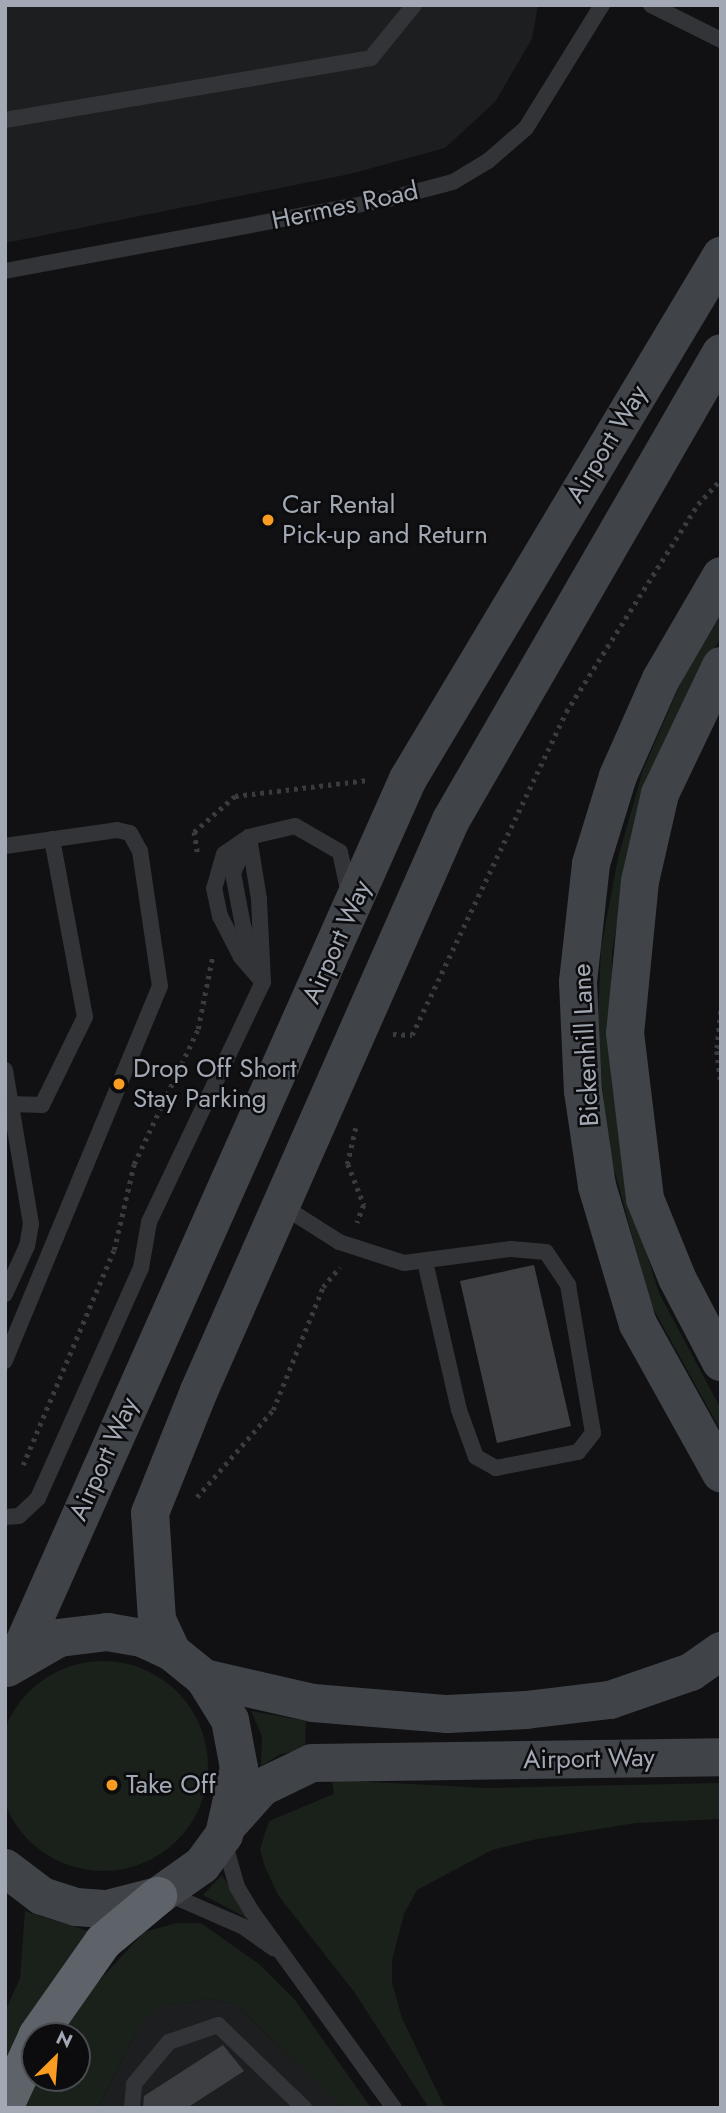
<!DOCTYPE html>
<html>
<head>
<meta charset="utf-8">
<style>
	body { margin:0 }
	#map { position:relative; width:726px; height:2113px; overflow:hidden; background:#111113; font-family:Jost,sans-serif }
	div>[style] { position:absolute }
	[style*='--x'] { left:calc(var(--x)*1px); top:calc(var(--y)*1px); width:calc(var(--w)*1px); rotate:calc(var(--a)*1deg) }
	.built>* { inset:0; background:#1d1e20 }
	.green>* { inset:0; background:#19211a }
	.round { border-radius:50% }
	.building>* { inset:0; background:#3d3f43 }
	.path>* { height:4.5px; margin-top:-2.25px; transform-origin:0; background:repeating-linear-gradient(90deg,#383b3f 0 3.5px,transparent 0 8.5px) }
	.lane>* { height:16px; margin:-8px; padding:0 8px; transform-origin:8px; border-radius:8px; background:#323438 }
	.secondary>* { height:38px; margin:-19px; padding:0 19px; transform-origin:19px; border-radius:19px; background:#404348 }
	.highway>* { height:38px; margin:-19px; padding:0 19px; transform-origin:19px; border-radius:19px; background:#5e6269 }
	.dots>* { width:19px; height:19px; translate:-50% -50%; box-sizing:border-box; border:4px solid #0c0c0e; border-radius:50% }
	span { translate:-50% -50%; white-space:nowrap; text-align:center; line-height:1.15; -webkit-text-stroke:5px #0c0c0e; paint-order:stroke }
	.street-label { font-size:26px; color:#a2a9b4 }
	.poi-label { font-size:26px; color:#a2a9b4 }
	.left { translate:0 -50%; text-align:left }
	.frame { position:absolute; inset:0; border:7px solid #a2a9b4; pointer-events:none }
	.north { position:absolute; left:21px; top:2022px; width:70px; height:70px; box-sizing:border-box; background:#0c0c0e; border:2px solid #484b50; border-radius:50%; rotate:25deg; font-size:19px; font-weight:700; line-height:28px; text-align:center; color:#a2a9b4 }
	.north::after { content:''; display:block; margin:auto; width:24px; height:32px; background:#fa9c22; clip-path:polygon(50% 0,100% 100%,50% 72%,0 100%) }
</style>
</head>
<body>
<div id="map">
	<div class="built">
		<div style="clip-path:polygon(5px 5px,538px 5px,532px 39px,495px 102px,445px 148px,350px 174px,5px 243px)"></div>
		<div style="clip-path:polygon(209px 1999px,235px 2004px,344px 2108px,98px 2108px,141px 2023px,157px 2007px)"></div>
	</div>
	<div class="green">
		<div style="clip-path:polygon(721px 615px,721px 638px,692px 685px,628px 862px,612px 952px,611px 1078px,627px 1191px,659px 1293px,721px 1409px,721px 1431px,650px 1303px,606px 1138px,598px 1023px,601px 948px,618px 858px,643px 770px,683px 678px)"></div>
		<div class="round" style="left:-2px;top:1661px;width:210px;height:210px"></div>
		<div style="clip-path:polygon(251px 1711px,306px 1721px,305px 1749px,281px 1754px,261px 1766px,262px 1736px)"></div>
		<div style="clip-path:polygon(332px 1780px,489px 1788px,721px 1783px,721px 1819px,636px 1823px,537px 1839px,492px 1850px,417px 1890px,404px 1914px,392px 1960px,392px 1983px,402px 2018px,445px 2108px,429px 2108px,355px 1993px,278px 1895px,265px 1867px,260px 1849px,269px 1821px,334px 1794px)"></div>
		<div style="clip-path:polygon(222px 1875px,249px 1919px,203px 1895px)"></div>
		<div style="clip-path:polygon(25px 1911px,91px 1932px,5px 2068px,5px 2011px,20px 1979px)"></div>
		<div style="clip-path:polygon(177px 1923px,201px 1923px,259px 1964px,295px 2000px,371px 2108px,344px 2108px,235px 2004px,209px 1999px,158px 2007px,141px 2023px,98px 2108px,25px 2108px,38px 2078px,77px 2078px,77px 2036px,59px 2036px,87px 1994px,144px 1932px)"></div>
	</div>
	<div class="building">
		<div style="clip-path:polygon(534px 1265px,571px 1426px,497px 1443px,460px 1281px)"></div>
		<div style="clip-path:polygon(223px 2045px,244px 2071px,187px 2108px,143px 2108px,144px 2096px)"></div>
	</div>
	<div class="path">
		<div style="--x:197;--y:852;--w:20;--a:-99"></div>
		<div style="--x:194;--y:832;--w:55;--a:-41.3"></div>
		<div style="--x:235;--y:796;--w:134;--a:-6.9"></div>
		<div style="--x:721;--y:1011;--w:40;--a:95.7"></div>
		<div style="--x:717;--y:1051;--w:31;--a:83"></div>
		<div style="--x:393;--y:1034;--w:19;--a:3"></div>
		<div style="--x:412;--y:1035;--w:358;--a:-64.5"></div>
		<div style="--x:566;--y:712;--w:246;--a:-57.6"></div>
		<div style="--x:698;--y:504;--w:34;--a:-47"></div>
		<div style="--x:356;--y:1128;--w:37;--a:103"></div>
		<div style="--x:348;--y:1164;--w:44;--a:68.7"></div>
		<div style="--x:364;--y:1205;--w:19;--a:111"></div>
		<div style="--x:23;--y:1465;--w:233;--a:-67.1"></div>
		<div style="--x:114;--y:1250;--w:88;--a:-76.9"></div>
		<div style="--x:134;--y:1164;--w:149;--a:-64.6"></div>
		<div style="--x:198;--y:1029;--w:72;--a:-78.8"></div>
		<div style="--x:197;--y:1497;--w:116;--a:-48.9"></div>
		<div style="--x:273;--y:1410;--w:133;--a:-67.9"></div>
		<div style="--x:323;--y:1287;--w:26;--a:-50"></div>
	</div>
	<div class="lane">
		<div style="--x:651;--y:5;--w:78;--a:26.6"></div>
		<div style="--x:5;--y:120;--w:371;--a:-9.6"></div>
		<div style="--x:371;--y:58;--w:68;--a:-50.9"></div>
		<div style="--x:5;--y:271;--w:390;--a:-10.6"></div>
		<div style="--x:388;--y:199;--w:67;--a:-14.7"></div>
		<div style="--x:453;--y:182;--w:41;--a:-31"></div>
		<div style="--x:488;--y:161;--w:50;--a:-41"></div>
		<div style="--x:526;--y:128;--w:145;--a:-58.3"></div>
		<div style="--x:249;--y:837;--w:30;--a:146"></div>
		<div style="--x:224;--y:854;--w:35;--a:106"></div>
		<div style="--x:214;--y:888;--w:29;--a:78"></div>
		<div style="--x:220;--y:916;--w:46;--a:62.9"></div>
		<div style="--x:241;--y:957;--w:33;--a:49"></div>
		<div style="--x:249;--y:837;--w:39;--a:114"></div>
		<div style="--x:233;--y:873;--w:54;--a:79.3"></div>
		<div style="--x:243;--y:926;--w:40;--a:69.8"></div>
		<div style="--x:5;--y:846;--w:113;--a:-8.1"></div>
		<div style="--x:117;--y:830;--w:13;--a:13"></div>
		<div style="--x:130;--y:833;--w:21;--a:61"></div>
		<div style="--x:140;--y:851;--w:136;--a:81.6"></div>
		<div style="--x:160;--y:986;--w:406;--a:112.5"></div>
		<div style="--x:5;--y:1070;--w:156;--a:80.4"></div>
		<div style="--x:31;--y:1224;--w:22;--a:100"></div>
		<div style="--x:27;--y:1246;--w:53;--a:114.6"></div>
		<div style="--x:11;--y:1104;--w:31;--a:2"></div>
		<div style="--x:42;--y:1105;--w:98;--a:-64"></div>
		<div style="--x:85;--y:1017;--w:181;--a:-100.5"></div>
		<div style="--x:281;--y:1205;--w:69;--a:32.5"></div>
		<div style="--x:339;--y:1242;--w:68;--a:17.9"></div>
		<div style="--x:404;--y:1263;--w:108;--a:-7.5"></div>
		<div style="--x:511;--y:1249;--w:35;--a:5"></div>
		<div style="--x:546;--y:1252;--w:40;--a:56"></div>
		<div style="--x:568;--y:1285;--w:150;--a:80.4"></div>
		<div style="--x:593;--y:1433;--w:24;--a:128"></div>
		<div style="--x:578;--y:1452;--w:84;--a:169"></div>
		<div style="--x:496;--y:1468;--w:23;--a:-151"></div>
		<div style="--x:476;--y:1457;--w:50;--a:-109.9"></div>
		<div style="--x:459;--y:1410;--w:153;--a:-102.9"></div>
		<div style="--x:5;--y:1517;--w:14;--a:-4"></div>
		<div style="--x:19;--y:1516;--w:26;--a:-43"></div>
		<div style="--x:38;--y:1498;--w:252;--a:-65.9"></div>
		<div style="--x:141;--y:1268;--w:47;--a:-80.1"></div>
		<div style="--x:149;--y:1222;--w:266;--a:-64.6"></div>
		<div style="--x:263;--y:982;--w:83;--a:-92.8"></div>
		<div style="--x:259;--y:899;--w:63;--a:-99.2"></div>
		<div style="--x:249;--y:837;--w:47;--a:-13.4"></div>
		<div style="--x:295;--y:826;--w:52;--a:30"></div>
		<div style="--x:340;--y:852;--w:43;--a:77.9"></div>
		<div style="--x:224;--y:1841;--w:48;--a:74.2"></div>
		<div style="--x:237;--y:1887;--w:29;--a:59"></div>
		<div style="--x:252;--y:1912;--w:242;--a:54.1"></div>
		<div style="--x:166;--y:1893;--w:83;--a:23.5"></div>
		<div style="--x:242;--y:1926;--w:39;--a:35"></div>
		<div style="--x:132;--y:2108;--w:24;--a:-85"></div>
		<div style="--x:134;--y:2084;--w:55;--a:-50.2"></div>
		<div style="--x:169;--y:2042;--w:52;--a:-19.1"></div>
		<div style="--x:218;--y:2025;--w:120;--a:44"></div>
	</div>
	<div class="secondary">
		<div style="--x:721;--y:576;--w:119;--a:120.2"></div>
		<div style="--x:661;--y:679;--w:106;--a:113.9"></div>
		<div style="--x:618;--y:776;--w:92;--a:107.1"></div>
		<div style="--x:591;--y:864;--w:119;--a:96.3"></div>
		<div style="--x:578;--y:982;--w:109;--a:87.4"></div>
		<div style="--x:583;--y:1091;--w:96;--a:81.6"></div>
		<div style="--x:597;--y:1186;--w:144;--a:73.5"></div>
		<div style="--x:638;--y:1324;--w:171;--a:60.9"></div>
		<div style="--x:721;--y:666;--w:142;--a:115.5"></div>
		<div style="--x:660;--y:794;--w:89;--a:102.9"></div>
		<div style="--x:640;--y:881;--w:153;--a:95.6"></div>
		<div style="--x:625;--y:1033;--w:167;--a:83.1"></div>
		<div style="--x:645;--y:1199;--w:85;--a:67.9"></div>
		<div style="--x:677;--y:1278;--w:95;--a:62.4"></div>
		<div style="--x:172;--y:1652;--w:35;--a:-115"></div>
		<div style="--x:157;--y:1620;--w:107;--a:-93.7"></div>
		<div style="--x:150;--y:1513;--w:131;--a:-68.1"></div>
		<div style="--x:199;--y:1391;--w:624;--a:-66.19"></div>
		<div style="--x:451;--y:820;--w:539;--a:-59.97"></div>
		<div style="--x:16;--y:1661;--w:965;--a:-66.04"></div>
		<div style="--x:408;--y:779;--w:610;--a:-59.1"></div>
		<div style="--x:204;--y:1678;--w:112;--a:12.9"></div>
		<div style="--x:313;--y:1703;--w:135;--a:4.7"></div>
		<div style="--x:448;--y:1714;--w:78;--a:-2.9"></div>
		<div style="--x:526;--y:1710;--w:85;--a:-6.8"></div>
		<div style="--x:610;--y:1700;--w:86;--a:-19.1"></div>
		<div style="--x:691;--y:1672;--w:37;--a:-35"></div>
		<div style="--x:228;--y:1825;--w:51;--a:-48.2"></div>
		<div style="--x:262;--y:1787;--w:55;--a:-25.6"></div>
		<div style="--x:312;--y:1763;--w:409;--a:-0.8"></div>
		<div style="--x:5;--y:1868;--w:46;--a:37.1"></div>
		<div style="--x:42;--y:1896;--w:36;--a:18"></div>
		<div style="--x:76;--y:1907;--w:32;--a:4"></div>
		<div style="--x:108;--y:1909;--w:52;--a:-14.6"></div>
		<div style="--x:158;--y:1896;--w:54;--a:-35.2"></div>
		<div style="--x:202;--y:1865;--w:37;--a:-54"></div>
		<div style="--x:224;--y:1835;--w:69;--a:-77.4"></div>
		<div style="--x:239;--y:1768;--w:49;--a:-100.6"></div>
		<div style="--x:230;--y:1720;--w:49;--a:-121.8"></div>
		<div style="--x:204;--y:1678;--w:41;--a:-140.9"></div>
		<div style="--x:172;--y:1652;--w:33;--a:-155"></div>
		<div style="--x:142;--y:1638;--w:35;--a:-170"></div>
		<div style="--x:108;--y:1632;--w:49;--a:173"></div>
		<div style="--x:59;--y:1638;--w:60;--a:150"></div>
	</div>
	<div class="highway">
		<div style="--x:37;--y:2036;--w:115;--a:-54.9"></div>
		<div style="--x:103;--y:1942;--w:72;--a:-39.9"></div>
		<div style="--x:5;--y:2106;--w:72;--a:-65.2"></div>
	</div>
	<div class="dots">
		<div style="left:268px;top:520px;background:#fa9c22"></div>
		<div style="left:119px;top:1084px;background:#fa9c22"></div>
		<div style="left:112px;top:1785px;background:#fa9c22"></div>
	</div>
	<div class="street-label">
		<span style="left:345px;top:206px;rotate:-12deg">Hermes Road</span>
		<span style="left:607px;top:444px;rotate:-59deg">Airport Way</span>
		<span style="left:337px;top:942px;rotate:-66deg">Airport Way</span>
		<span style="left:586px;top:1045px;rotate:-93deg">Bickenhill Lane</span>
		<span style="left:104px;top:1459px;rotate:-66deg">Airport Way</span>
		<span style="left:589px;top:1759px;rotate:-1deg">Airport Way</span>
	</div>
	<div class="poi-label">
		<span class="left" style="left:282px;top:520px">Car Rental<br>Pick-up and Return</span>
		<span class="left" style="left:133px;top:1084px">Drop Off Short<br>Stay Parking</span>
		<span class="left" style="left:126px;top:1785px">Take Off</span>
	</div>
	<div class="frame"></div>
	<div class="north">N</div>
</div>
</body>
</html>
